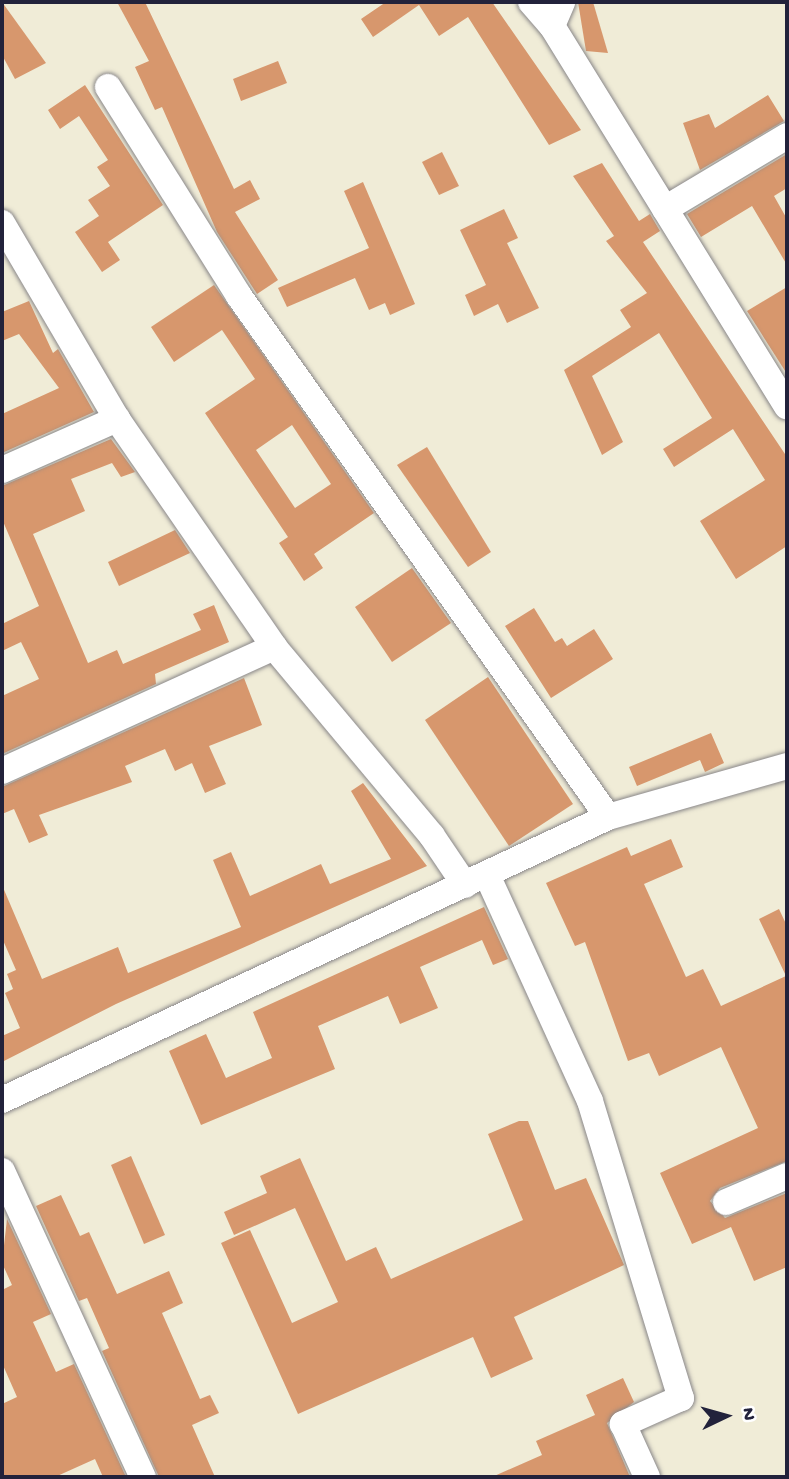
<!DOCTYPE html>
<html>
<head>
<meta charset="utf-8">
<style>
	body { margin:0 }
	#map { position:relative; width:789px; height:1479px; overflow:hidden; background:#f0ecd7; font-family:"Gochi Hand",sans-serif }
	div>[style] { position:absolute }
	[style*='--x'] { left:calc(var(--x)*1px); top:calc(var(--y)*1px); width:calc(var(--w)*1px); rotate:calc(var(--a)*1deg) }
	.building>* { inset:0; background:#d7976d }
	.roads { filter:drop-shadow(0 0 2px #898789) drop-shadow(0 0 2px #898789) }
	.minor>* { height:26px; margin:-13px; padding:0 13px; transform-origin:13px; border-radius:13px; background:#fff }
	span { translate:-50% -50%; white-space:nowrap; text-align:center; line-height:1.15; -webkit-text-stroke:5px #fff; paint-order:stroke }
	.frame { position:absolute; inset:0; border:4px solid #22223b; pointer-events:none }
	.north { position:absolute; left:691px; top:1381px; width:70px; height:70px; -webkit-text-stroke:5px #fff; paint-order:stroke; rotate:85deg; font-size:19px; font-weight:700; line-height:28px; text-align:center; color:#22223b }
	.north::after { content:''; display:block; margin:auto; width:24px; height:32px; background:#22223b; clip-path:polygon(50% 0,100% 100%,50% 72%,0 100%) }
</style>
</head>
<body>
<div id="map">
	<div class="building">
		<div style="clip-path:polygon(2px 2px,46px 63px,15px 79px,2px 55px)"></div>
		<div style="clip-path:polygon(117px 2px,145px 2px,234px 189px,250px 180px,260px 199px,235px 212px,278px 280px,257px 294px,217px 232px,162px 107px,155px 110px,135px 67px,149px 61px)"></div>
		<div style="clip-path:polygon(386px 2px,492px 2px,581px 130px,549px 145px,468px 17px,439px 36px,419px 5px,373px 37px,361px 19px)"></div>
		<div style="clip-path:polygon(578px 2px,593px 2px,608px 53px,586px 51px)"></div>
		<div style="clip-path:polygon(278px 61px,287px 83px,241px 101px,233px 79px)"></div>
		<div style="clip-path:polygon(85px 85px,163px 205px,108px 242px,120px 260px,102px 272px,75px 232px,99px 216px,88px 200px,110px 186px,97px 167px,108px 160px,79px 116px,60px 129px,48px 110px)"></div>
		<div style="clip-path:polygon(768px 95px,784px 121px,700px 170px,683px 123px,709px 114px,715px 128px)"></div>
		<div style="clip-path:polygon(442px 152px,459px 186px,439px 195px,422px 162px)"></div>
		<div style="clip-path:polygon(787px 154px,787px 188px,774px 196px,787px 219px,787px 265px,752px 206px,701px 237px,687px 214px)"></div>
		<div style="clip-path:polygon(602px 163px,639px 221px,650px 214px,660px 231px,643px 242px,787px 457px,787px 546px,736px 579px,700px 521px,765px 480px,733px 429px,674px 467px,663px 449px,712px 418px,659px 333px,592px 376px,623px 442px,602px 455px,564px 370px,631px 327px,620px 310px,647px 293px,606px 241px,614px 236px,573px 176px)"></div>
		<div style="clip-path:polygon(363px 182px,415px 304px,390px 315px,385px 303px,369px 310px,355px 278px,287px 307px,278px 288px,369px 248px,344px 191px)"></div>
		<div style="clip-path:polygon(504px 209px,518px 238px,507px 243px,539px 308px,507px 323px,498px 304px,474px 316px,465px 295px,486px 285px,460px 230px)"></div>
		<div style="clip-path:polygon(evenodd,214px 285px,374px 513px,314px 554px,323px 568px,304px 581px,279px 543px,288px 537px,205px 413px,255px 379px,222px 330px,174px 362px,151px 327px,214px 285px,292px 425px,331px 484px,295px 508px,256px 450px,292px 425px)"></div>
		<div style="clip-path:polygon(787px 287px,787px 374px,747px 311px)"></div>
		<div style="clip-path:polygon(29px 301px,53px 353px,58px 349px,94px 412px,2px 453px,2px 414px,59px 388px,19px 334px,2px 341px,2px 312px)"></div>
		<div style="clip-path:polygon(111px 439px,135px 472px,121px 477px,112px 463px,71px 479px,85px 511px,33px 534px,88px 663px,117px 650px,123px 664px,201px 630px,193px 614px,214px 605px,229px 642px,155px 674px,156px 684px,2px 754px,2px 696px,39px 679px,21px 642px,2px 651px,2px 624px,39px 606px,2px 519px,2px 486px)"></div>
		<div style="clip-path:polygon(427px 447px,491px 552px,468px 567px,397px 465px)"></div>
		<div style="clip-path:polygon(175px 530px,190px 553px,119px 586px,108px 562px)"></div>
		<div style="clip-path:polygon(412px 568px,451px 623px,392px 662px,355px 607px)"></div>
		<div style="clip-path:polygon(534px 608px,555px 642px,562px 638px,567px 646px,594px 629px,613px 659px,551px 698px,505px 626px)"></div>
		<div style="clip-path:polygon(488px 677px,573px 804px,509px 846px,425px 720px)"></div>
		<div style="clip-path:polygon(244px 678px,262px 725px,209px 746px,226px 784px,205px 793px,192px 763px,175px 771px,165px 749px,125px 766px,132px 782px,39px 815px,48px 835px,29px 843px,14px 809px,2px 814px,2px 787px)"></div>
		<div style="clip-path:polygon(711px 733px,724px 763px,705px 772px,700px 760px,637px 786px,629px 767px)"></div>
		<div style="clip-path:polygon(363px 783px,427px 866px,116px 1004px,2px 1062px,2px 1036px,20px 1028px,5px 993px,13px 989px,7px 974px,16px 970px,2px 938px,2px 885px,42px 979px,118px 947px,128px 973px,241px 927px,213px 860px,231px 852px,250px 896px,321px 864px,330px 884px,391px 859px,351px 791px)"></div>
		<div style="clip-path:polygon(671px 839px,683px 867px,644px 884px,686px 977px,703px 969px,721px 1006px,786px 976px,759px 919px,779px 909px,787px 926px,787px 1161px,720px 1188px,710px 1201px,725px 1218px,787px 1193px,787px 1267px,754px 1281px,731px 1227px,692px 1244px,660px 1173px,758px 1128px,721px 1047px,659px 1076px,649px 1053px,628px 1061px,585px 942px,575px 946px,546px 883px,627px 847px,631px 856px)"></div>
		<div style="clip-path:polygon(484px 907px,508px 959px,493px 965px,482px 940px,420px 967px,438px 1008px,400px 1024px,388px 996px,318px 1026px,335px 1069px,201px 1125px,169px 1051px,206px 1034px,226px 1078px,272px 1058px,253px 1012px)"></div>
		<div style="clip-path:polygon(519px 1121px,528px 1121px,555px 1190px,586px 1178px,624px 1265px,514px 1317px,533px 1359px,491px 1378px,473px 1337px,298px 1414px,221px 1243px,250px 1230px,292px 1323px,338px 1302px,295px 1208px,234px 1235px,224px 1212px,267px 1193px,260px 1176px,300px 1158px,346px 1261px,376px 1247px,391px 1279px,523px 1220px,488px 1134px)"></div>
		<div style="clip-path:polygon(131px 1156px,165px 1235px,144px 1244px,111px 1165px)"></div>
		<div style="clip-path:polygon(61px 1195px,80px 1236px,89px 1232px,117px 1294px,169px 1271px,183px 1303px,162px 1313px,200px 1399px,210px 1395px,219px 1413px,192px 1425px,215px 1477px,159px 1477px,102px 1351px,109px 1348px,87px 1298px,79px 1301px,36px 1206px)"></div>
		<div style="clip-path:polygon(7px 1219px,51px 1314px,33px 1322px,56px 1372px,74px 1364px,126px 1477px,103px 1477px,95px 1459px,55px 1477px,2px 1477px,2px 1404px,17px 1397px,2px 1363px,2px 1290px,12px 1285px,2px 1263px)"></div>
		<div style="clip-path:polygon(623px 1378px,634px 1402px,607px 1423px,630px 1477px,492px 1477px,542px 1455px,536px 1441px,595px 1415px,586px 1395px)"></div>
	</div>
	<div class="roads">
		<div class="minor">
			<div style="--x:531;--y:2;--w:32;--a:49"></div>
			<div style="--x:552;--y:26;--w:447;--a:58.3"></div>
			<div style="--x:552;--y:26;--w:26;--a:-67"></div>
			<div style="--x:108;--y:87;--w:247;--a:57.9"></div>
			<div style="--x:239;--y:296;--w:638;--a:54.69"></div>
			<div style="--x:665;--y:209;--w:142;--a:-30.9"></div>
			<div style="--x:2;--y:223;--w:227;--a:59.6"></div>
			<div style="--x:117;--y:419;--w:277;--a:55.4"></div>
			<div style="--x:274;--y:647;--w:246;--a:50.1"></div>
			<div style="--x:432;--y:836;--w:59;--a:56"></div>
			<div style="--x:2;--y:470;--w:126;--a:-23.9"></div>
			<div style="--x:2;--y:771;--w:299;--a:-24.5"></div>
			<div style="--x:487;--y:875;--w:248;--a:65.5"></div>
			<div style="--x:590;--y:1101;--w:311;--a:73"></div>
			<div style="--x:681;--y:1398;--w:64;--a:155.9"></div>
			<div style="--x:623;--y:1424;--w:58;--a:65.6"></div>
			<div style="--x:2;--y:1100;--w:669;--a:-25.03"></div>
			<div style="--x:608;--y:817;--w:186;--a:-15.9"></div>
			<div style="--x:2;--y:1171;--w:337;--a:65.3"></div>
			<div style="--x:726;--y:1202;--w:66;--a:-23.1"></div>
		</div>
	</div>
	<div class="frame"></div>
	<div class="north">N</div>
</div>
</body>
</html>
